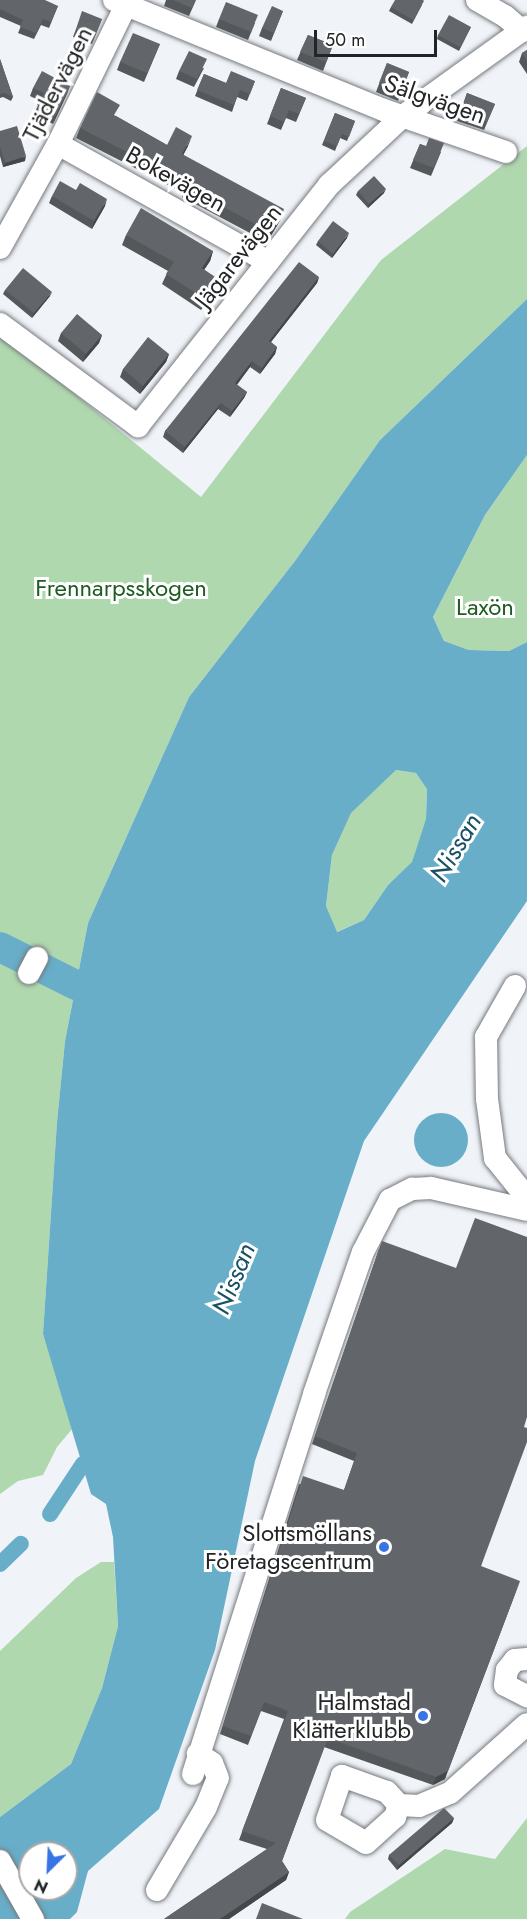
<!DOCTYPE html>
<html>
<head>
<meta charset="utf-8">
<style>
	body { margin:0 }
	#map { position:relative; width:527px; height:1919px; overflow:hidden; background:#f0f4f9; font-family:Jost,sans-serif }
	div>[style] { position:absolute }
	[style*='--x'] { left:calc(var(--x)*1px); top:calc(var(--y)*1px); width:calc(var(--w)*1px); rotate:calc(var(--a)*1deg) }
	.green>* { inset:0; background:#b0d8af }
	.water>* { inset:0; background:#68aec9 }
	.round { border-radius:50% }
	.canal>* { height:16px; margin:-8px; padding:0 8px; transform-origin:8px; border-radius:8px; background:#68aec9 }
	.river>* { height:30px; margin:-15px; padding:0 15px; transform-origin:15px; border-radius:15px; background:#68aec9 }
	.roads { filter:drop-shadow(0 0 2px #76797e) drop-shadow(0 0 2px #76797e) }
	.minor>* { height:22px; margin:-11px; padding:0 11px; transform-origin:11px; border-radius:11px; background:#fff }
	.wall>* { inset:0; background:#54585b }
	.shaded-wall>* { inset:0; background:#45474a }
	.building>* { inset:0; background:#62666a }
	.dots>* { width:16px; height:16px; translate:-50% -50%; box-sizing:border-box; border:3px solid #fff; border-radius:50% }
	span { translate:-50% -50%; white-space:nowrap; text-align:center; line-height:1.15; -webkit-text-stroke:6px #fff; paint-order:stroke }
	.street-label { font-size:24px; color:#232426 }
	.park-label { font-size:24px; color:#1e5c22 }
	.poi-label { font-size:24px; color:#232426 }
	.right { translate:-100% -50%; text-align:right }
	.water-label { font-size:26px; color:#185165; font-style:italic }
	.north { position:absolute; left:18px; top:1841px; width:60px; height:60px; box-sizing:border-box; background:#fff; border:2px solid #a7a7a8; border-radius:50%; rotate:204deg; font-size:16px; font-weight:700; line-height:24px; text-align:center; color:#232426 }
	.north::after { content:''; display:block; margin:auto; width:21px; height:27px; background:#3775e4; clip-path:polygon(50% 0,100% 100%,50% 72%,0 100%) }
	.scale { position:absolute; left:314px; top:30px; width:123px; height:27px; box-sizing:border-box; border:3px solid #232426; border-top:0; padding-left:8px; font-size:18px; line-height:21px; white-space:nowrap; color:#232426; -webkit-text-stroke:4px #fff; paint-order:stroke }
</style>
</head>
<body>
<div id="map">
	<div class="green">
		<div style="clip-path:polygon(527px 146px,527px 299px,380px 440px,295px 561px,189px 697px,88px 923px,65px 1041px,57px 1122px,43px 1334px,73px 1428px,57px 1447px,43px 1475px,18px 1481px,0 1494px,0 333px,201px 497px,381px 260px)"></div>
		<div style="clip-path:polygon(527px 455px,527px 642px,509px 651px,469px 650px,444px 641px,433px 617px,485px 515px)"></div>
		<div style="clip-path:polygon(396px 770px,416px 773px,427px 788px,426px 820px,412px 863px,388px 885px,364px 920px,336px 932px,326px 906px,332px 855px,351px 812px)"></div>
		<div style="clip-path:polygon(101px 1562px,114px 1562px,118px 1626px,102px 1688px,71px 1764px,0 1817px,0 1651px,76px 1578px)"></div>
		<div style="clip-path:polygon(527px 1818px,527px 1919px,345px 1919px,350px 1912px,445px 1849px,495px 1859px)"></div>
	</div>
	<div class="water">
		<div style="clip-path:polygon(evenodd,527px 299px,527px 455px,485px 515px,433px 617px,444px 641px,469px 650px,509px 651px,527px 642px,527px 901px,364px 1141px,255px 1461px,215px 1650px,159px 1809px,88px 1871px,77px 1912px,70px 1919px,0 1919px,0 1817px,71px 1764px,102px 1688px,118px 1626px,113px 1537px,106px 1504px,91px 1494px,43px 1334px,57px 1122px,65px 1041px,88px 923px,189px 697px,295px 561px,380px 440px,527px 299px,396px 770px,416px 773px,427px 789px,426px 819px,412px 862px,388px 885px,364px 920px,337px 932px,326px 906px,332px 855px,351px 813px,396px 770px,527px 299px,30px 1853px,66px 1853px,66px 1889px,30px 1889px,30px 1853px)"></div>
		<div class="round" style="left:414px;top:1113px;width:54px;height:54px"></div>
	</div>
	<div class="canal">
		<div style="--x:50;--y:1514;--w:60;--a:-56.6"></div>
		<div style="--x:0;--y:1564;--w:29;--a:-44"></div>
	</div>
	<div class="river">
		<div style="--x:0;--y:947;--w:85;--a:26.6"></div>
	</div>
	<div class="roads">
		<div class="minor">
			<div style="--x:114;--y:0;--w:292;--a:22.2"></div>
			<div style="--x:384;--y:110;--w:129;--a:19"></div>
			<div style="--x:477;--y:0;--w:32;--a:30"></div>
			<div style="--x:505;--y:16;--w:23;--a:41"></div>
			<div style="--x:58;--y:144;--w:241;--a:29.3"></div>
			<div style="--x:0;--y:248;--w:119;--a:-60.9"></div>
			<div style="--x:58;--y:144;--w:155;--a:-63.9"></div>
			<div style="--x:0;--y:324;--w:172;--a:36.5"></div>
			<div style="--x:138;--y:426;--w:308;--a:-51.6"></div>
			<div style="--x:329;--y:185;--w:101;--a:-43"></div>
			<div style="--x:403;--y:116;--w:153;--a:-35.7"></div>
			<div style="--x:29;--y:973;--w:17;--a:-62"></div>
			<div style="--x:515;--y:986;--w:59;--a:119.6"></div>
			<div style="--x:486;--y:1037;--w:62;--a:89.1"></div>
			<div style="--x:487;--y:1099;--w:60;--a:82.3"></div>
			<div style="--x:495;--y:1158;--w:51;--a:51.3"></div>
			<div style="--x:527;--y:1659;--w:12;--a:175"></div>
			<div style="--x:515;--y:1660;--w:13;--a:129"></div>
			<div style="--x:507;--y:1670;--w:15;--a:98"></div>
			<div style="--x:505;--y:1685;--w:25;--a:27"></div>
			<div style="--x:193;--y:1774;--w:399;--a:-72.3"></div>
			<div style="--x:314;--y:1394;--w:150;--a:-71"></div>
			<div style="--x:363;--y:1252;--w:59;--a:-62.6"></div>
			<div style="--x:390;--y:1200;--w:25;--a:-27"></div>
			<div style="--x:412;--y:1189;--w:19;--a:-3"></div>
			<div style="--x:431;--y:1188;--w:98;--a:12.9"></div>
			<div style="--x:399;--y:1805;--w:18;--a:-133"></div>
			<div style="--x:387;--y:1792;--w:48;--a:-160.4"></div>
			<div style="--x:342;--y:1776;--w:46;--a:108.8"></div>
			<div style="--x:327;--y:1820;--w:45;--a:30.5"></div>
			<div style="--x:366;--y:1843;--w:39;--a:-42"></div>
			<div style="--x:395;--y:1817;--w:13;--a:-72"></div>
			<div style="--x:399;--y:1805;--w:20;--a:3"></div>
			<div style="--x:419;--y:1806;--w:34;--a:-23"></div>
			<div style="--x:450;--y:1793;--w:103;--a:-41.9"></div>
			<div style="--x:0;--y:1861;--w:67;--a:60.4"></div>
			<div style="--x:157;--y:1890;--w:96;--a:-59.4"></div>
			<div style="--x:206;--y:1807;--w:31;--a:-68"></div>
			<div style="--x:218;--y:1778;--w:16;--a:-112"></div>
			<div style="--x:212;--y:1763;--w:17;--a:-147"></div>
		</div>
	</div>
	<div class="wall">
		<div style="clip-path:polygon(0 0,58px 6px,49px 28px,41px 25px,34px 39px,18px 33px,21px 26px,0 17px)"></div>
		<div style="clip-path:polygon(166px 0,196px 0,189px 16px,164px 6px)"></div>
		<div style="clip-path:polygon(422px 5px,412px 24px,389px 11px,391px 7px)"></div>
		<div style="clip-path:polygon(283px 11px,271px 41px,259px 36px,262px 28px)"></div>
		<div style="clip-path:polygon(102px 19px,92px 44px,73px 37px,76px 29px)"></div>
		<div style="clip-path:polygon(219px 19px,255px 23px,248px 40px,216px 27px)"></div>
		<div style="clip-path:polygon(471px 27px,459px 51px,437px 39px,438px 35px)"></div>
		<div style="clip-path:polygon(308px 35px,333px 45px,323px 71px,297px 60px)"></div>
		<div style="clip-path:polygon(160px 44px,144px 82px,117px 70px,120px 62px)"></div>
		<div style="clip-path:polygon(527px 50px,527px 74px,519px 62px,522px 53px)"></div>
		<div style="clip-path:polygon(0 59px,13px 97px,11px 101px,3px 97px,0 98px)"></div>
		<div style="clip-path:polygon(387px 63px,409px 72px,398px 101px,376px 92px)"></div>
		<div style="clip-path:polygon(204px 68px,194px 87px,176px 79px,179px 71px)"></div>
		<div style="clip-path:polygon(204px 74px,226px 83px,255px 81px,247px 101px,237px 97px,232px 112px,195px 96px)"></div>
		<div style="clip-path:polygon(70px 86px,53px 124px,34px 114px,40px 101px,30px 96px,33px 88px)"></div>
		<div style="clip-path:polygon(281px 88px,306px 98px,296px 122px,286px 118px,281px 130px,267px 124px)"></div>
		<div style="clip-path:polygon(467px 93px,495px 104px,484px 130px,457px 121px)"></div>
		<div style="clip-path:polygon(335px 113px,355px 121px,347px 141px,340px 138px,335px 151px,322px 145px)"></div>
		<div style="clip-path:polygon(116px 116px,167px 145px,188px 146px,183px 155px,281px 219px,267px 242px,182px 197px,184px 193px,76px 138px,80px 128px)"></div>
		<div style="clip-path:polygon(0 131px,25px 161px,3px 167px,0 156px)"></div>
		<div style="clip-path:polygon(420px 144px,441px 152px,431px 176px,410px 168px)"></div>
		<div style="clip-path:polygon(358px 191px,384px 193px,368px 208px,356px 195px)"></div>
		<div style="clip-path:polygon(52px 196px,105px 206px,92px 229px,49px 203px)"></div>
		<div style="clip-path:polygon(126px 235px,213px 251px,210px 261px,204px 270px,218px 279px,214px 290px,201px 310px,162px 284px,168px 271px,122px 245px)"></div>
		<div style="clip-path:polygon(347px 238px,332px 258px,316px 245px,318px 241px)"></div>
		<div style="clip-path:polygon(319px 277px,317px 283px,271px 342px,277px 347px,275px 354px,260px 374px,250px 367px,237px 385px,247px 392px,244px 398px,230px 417px,218px 409px,183px 453px,163px 437px,165px 431px)"></div>
		<div style="clip-path:polygon(5px 290px,50px 296px,32px 318px,3px 294px)"></div>
		<div style="clip-path:polygon(61px 333px,102px 335px,99px 343px,83px 362px,58px 341px)"></div>
		<div style="clip-path:polygon(169px 354px,166px 362px,140px 394px,120px 377px,123px 369px)"></div>
		<div style="clip-path:polygon(379px 1249px,524px 1427px,481px 1566px,445px 1779px,433px 1785px,324px 1747px,282px 1861px,289px 1872px,286px 1880px,229px 1919px,164px 1919px,267px 1849px,239px 1840px,284px 1719px,261px 1711px,248px 1745px,220px 1734px,299px 1484px,344px 1490px,354px 1461px,312px 1444px)"></div>
		<div style="clip-path:polygon(454px 1818px,452px 1823px,397px 1870px,388px 1859px,389px 1855px)"></div>
	</div>
	<div class="shaded-wall">
		<div style="clip-path:polygon(70px 86px,67px 94px,53px 124px,56px 115px)"></div>
		<div style="clip-path:polygon(192px 136px,188px 146px,178px 165px,182px 154px)"></div>
		<div style="clip-path:polygon(26px 156px,25px 161px,3px 167px,5px 163px)"></div>
		<div style="clip-path:polygon(386px 189px,384px 193px,368px 208px,369px 204px)"></div>
		<div style="clip-path:polygon(107px 199px,105px 206px,92px 229px,94px 221px)"></div>
		<div style="clip-path:polygon(284px 209px,281px 219px,267px 242px,270px 232px)"></div>
		<div style="clip-path:polygon(349px 233px,347px 238px,332px 258px,333px 254px)"></div>
		<div style="clip-path:polygon(213px 251px,210px 261px,198px 279px,202px 268px)"></div>
		<div style="clip-path:polygon(319px 277px,317px 283px,267px 347px,269px 341px)"></div>
		<div style="clip-path:polygon(218px 279px,214px 290px,201px 310px,205px 299px)"></div>
		<div style="clip-path:polygon(52px 292px,50px 296px,32px 318px,34px 313px)"></div>
		<div style="clip-path:polygon(102px 335px,99px 343px,83px 362px,86px 354px)"></div>
		<div style="clip-path:polygon(277px 347px,275px 354px,260px 374px,262px 368px)"></div>
		<div style="clip-path:polygon(169px 354px,166px 362px,140px 394px,143px 386px)"></div>
		<div style="clip-path:polygon(252px 361px,250px 367px,233px 389px,235px 383px)"></div>
		<div style="clip-path:polygon(247px 392px,244px 398px,230px 417px,232px 411px)"></div>
		<div style="clip-path:polygon(221px 403px,218px 409px,183px 453px,185px 447px)"></div>
		<div style="clip-path:polygon(520px 1581px,445px 1779px,433px 1785px,436px 1777px)"></div>
		<div style="clip-path:polygon(454px 1818px,452px 1823px,397px 1870px,399px 1865px)"></div>
		<div style="clip-path:polygon(289px 1872px,286px 1880px,229px 1919px,220px 1919px)"></div>
	</div>
	<div class="building">
		<div style="clip-path:polygon(0 0,45px 0,58px 6px,51px 22px,43px 19px,36px 33px,20px 27px,23px 20px,0 9px)"></div>
		<div style="clip-path:polygon(173px 0,195px 0,192px 8px)"></div>
		<div style="clip-path:polygon(395px 0,423px 0,424px 1px,413px 20px,391px 7px)"></div>
		<div style="clip-path:polygon(226px 2px,258px 15px,251px 32px,219px 19px)"></div>
		<div style="clip-path:polygon(272px 6px,283px 11px,274px 33px,262px 28px)"></div>
		<div style="clip-path:polygon(82px 11px,102px 19px,95px 36px,76px 29px)"></div>
		<div style="clip-path:polygon(449px 15px,471px 27px,460px 47px,438px 35px)"></div>
		<div style="clip-path:polygon(133px 33px,160px 44px,147px 73px,120px 62px)"></div>
		<div style="clip-path:polygon(308px 35px,333px 45px,326px 62px,300px 52px)"></div>
		<div style="clip-path:polygon(527px 50px,527px 61px,522px 53px)"></div>
		<div style="clip-path:polygon(189px 51px,207px 59px,197px 79px,179px 71px)"></div>
		<div style="clip-path:polygon(0 59px,13px 97px,4px 93px,0 94px)"></div>
		<div style="clip-path:polygon(387px 63px,409px 72px,401px 92px,379px 83px)"></div>
		<div style="clip-path:polygon(42px 71px,70px 86px,56px 115px,37px 105px,44px 93px,33px 88px)"></div>
		<div style="clip-path:polygon(231px 71px,255px 81px,250px 94px,240px 90px,234px 105px,197px 90px,204px 74px,226px 83px)"></div>
		<div style="clip-path:polygon(281px 88px,306px 98px,299px 114px,289px 110px,284px 122px,270px 116px)"></div>
		<div style="clip-path:polygon(97px 92px,120px 105px,114px 115px,167px 145px,176px 127px,192px 136px,182px 154px,284px 209px,270px 232px,186px 187px,188px 183px,80px 128px)"></div>
		<div style="clip-path:polygon(467px 93px,495px 104px,487px 122px,460px 113px)"></div>
		<div style="clip-path:polygon(335px 113px,355px 121px,349px 137px,342px 134px,337px 146px,324px 141px)"></div>
		<div style="clip-path:polygon(17px 126px,26px 156px,5px 163px,0 147px,0 131px)"></div>
		<div style="clip-path:polygon(429px 138px,444px 143px,434px 168px,413px 160px,420px 144px,426px 146px)"></div>
		<div style="clip-path:polygon(374px 176px,386px 189px,369px 204px,358px 191px)"></div>
		<div style="clip-path:polygon(60px 181px,76px 190px,80px 183px,107px 199px,94px 221px,52px 196px)"></div>
		<div style="clip-path:polygon(141px 208px,213px 251px,202px 268px,218px 279px,205px 299px,166px 274px,174px 262px,126px 235px)"></div>
		<div style="clip-path:polygon(333px 221px,349px 233px,333px 254px,318px 241px)"></div>
		<div style="clip-path:polygon(299px 262px,319px 277px,269px 341px,277px 347px,262px 368px,252px 361px,235px 383px,247px 392px,232px 411px,221px 403px,185px 447px,165px 431px)"></div>
		<div style="clip-path:polygon(23px 268px,52px 292px,34px 313px,5px 290px)"></div>
		<div style="clip-path:polygon(77px 314px,102px 335px,86px 354px,61px 333px)"></div>
		<div style="clip-path:polygon(148px 337px,169px 354px,143px 386px,123px 369px)"></div>
		<div style="clip-path:polygon(475px 1218px,527px 1237px,527px 1417px,524px 1427px,527px 1428px,527px 1442px,481px 1566px,520px 1581px,448px 1771px,436px 1777px,328px 1738px,282px 1861px,289px 1872px,220px 1919px,164px 1919px,276px 1843px,242px 1831px,288px 1711px,264px 1702px,251px 1736px,223px 1726px,303px 1476px,344px 1490px,357px 1453px,315px 1436px,379px 1249px,382px 1241px,456px 1268px)"></div>
		<div style="clip-path:polygon(444px 1808px,454px 1818px,399px 1865px,389px 1855px)"></div>
		<div style="clip-path:polygon(262px 1903px,303px 1919px,256px 1919px)"></div>
	</div>
	<div class="dots">
		<div style="left:384px;top:1547px;background:#3775e4"></div>
		<div style="left:423px;top:1716px;background:#3775e4"></div>
	</div>
	<div class="street-label">
		<span style="left:57px;top:84px;rotate:-63deg">Tjädervägen</span>
		<span style="left:435px;top:99px;rotate:19deg">Sälgvägen</span>
		<span style="left:176px;top:179px;rotate:29deg">Bokevägen</span>
		<span style="left:238px;top:256px;rotate:-52deg">Jägarevägen</span>
	</div>
	<div class="park-label">
		<span style="left:121px;top:588px">Frennarpsskogen</span>
		<span style="left:485px;top:607px">Laxön</span>
	</div>
	<div class="poi-label">
		<span class="right" style="left:372px;top:1547px">Slottsmöllans<br>Företagscentrum</span>
		<span class="right" style="left:411px;top:1716px">Halmstad<br>Klätterklubb</span>
	</div>
	<div class="water-label">
		<span style="left:456px;top:848px;rotate:-59deg">Nissan</span>
		<span style="left:234px;top:1279px;rotate:-68deg">Nissan</span>
	</div>
	<div class="north">N</div>
	<div class="scale">50 m</div>
</div>
</body>
</html>
